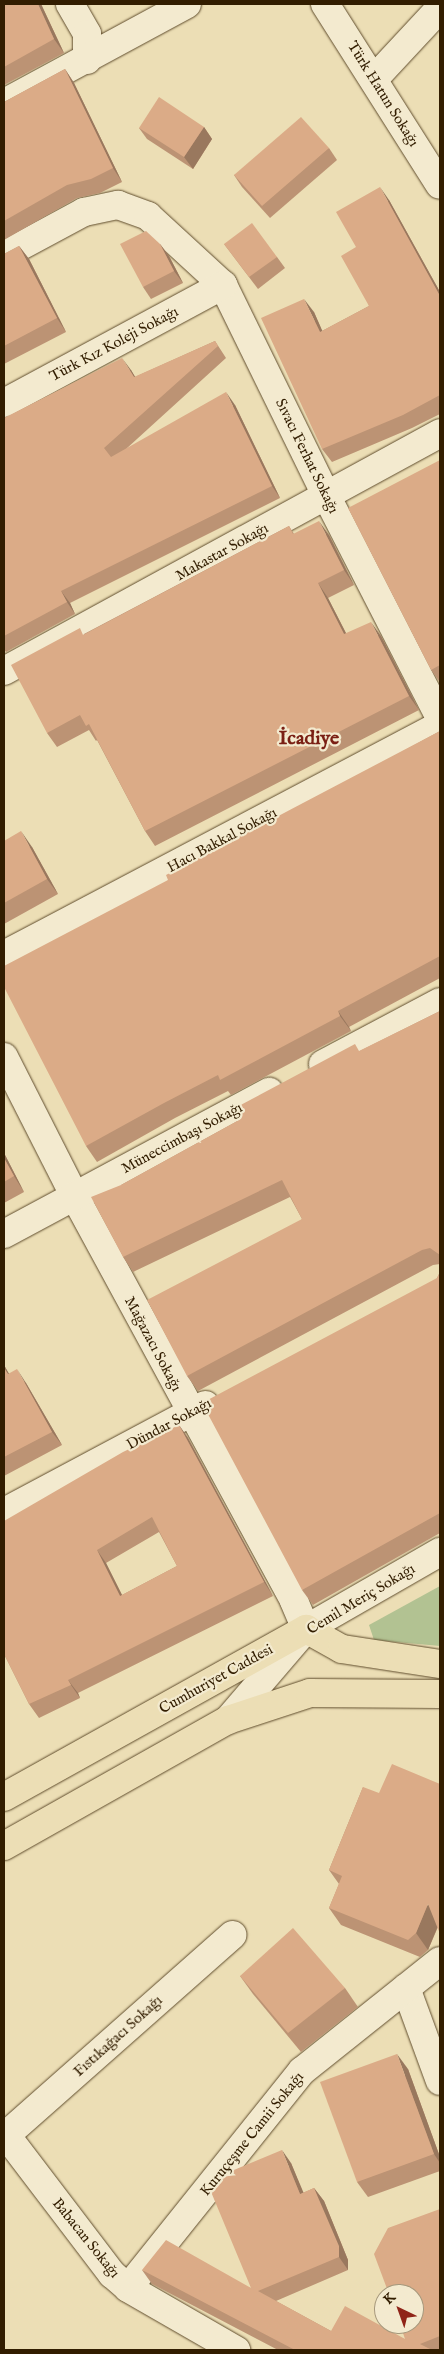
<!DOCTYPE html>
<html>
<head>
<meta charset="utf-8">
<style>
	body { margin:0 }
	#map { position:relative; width:444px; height:2354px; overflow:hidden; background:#ecdeb5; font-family:"IM FELL English",serif }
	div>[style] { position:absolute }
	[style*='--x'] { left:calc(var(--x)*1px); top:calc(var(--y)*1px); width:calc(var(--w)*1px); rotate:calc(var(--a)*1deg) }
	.green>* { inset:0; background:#b2c292 }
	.roads { filter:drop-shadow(0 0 1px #604d2d) drop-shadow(0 0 1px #604d2d) }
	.minor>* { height:28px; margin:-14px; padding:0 14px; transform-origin:14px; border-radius:14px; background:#f3eacf }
	.major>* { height:28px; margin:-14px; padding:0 14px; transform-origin:14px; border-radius:14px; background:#ecdeb5 }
	.wall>* { inset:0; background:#bc9374 }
	.shaded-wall>* { inset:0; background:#99785e }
	.building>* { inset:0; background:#dbab87 }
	span { translate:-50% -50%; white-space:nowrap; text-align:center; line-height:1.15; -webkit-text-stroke:4.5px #f3eacf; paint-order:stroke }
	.street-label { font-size:15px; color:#321d00 }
	.district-label { font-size:20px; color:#7a1f14; font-weight:700 }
	.frame { position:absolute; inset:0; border:5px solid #321d00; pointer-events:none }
	.north { position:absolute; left:374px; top:2284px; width:50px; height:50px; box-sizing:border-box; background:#f3eacf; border:1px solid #a6987c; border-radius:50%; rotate:318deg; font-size:14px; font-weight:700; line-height:20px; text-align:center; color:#321d00 }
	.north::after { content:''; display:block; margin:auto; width:18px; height:22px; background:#8f2418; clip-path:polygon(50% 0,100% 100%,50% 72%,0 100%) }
</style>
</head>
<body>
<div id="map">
	<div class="green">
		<div style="clip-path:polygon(440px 1586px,440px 1646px,374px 1640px,369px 1625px)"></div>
	</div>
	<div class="roads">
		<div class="minor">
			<div style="--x:70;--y:4;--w:34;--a:60"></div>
			<div style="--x:87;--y:34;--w:26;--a:90"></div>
			<div style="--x:325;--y:4;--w:214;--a:57.6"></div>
			<div style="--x:375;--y:78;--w:96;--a:-47.1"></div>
			<div style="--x:4;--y:103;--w:208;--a:-28.4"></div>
			<div style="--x:4;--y:255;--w:91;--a:-28.3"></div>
			<div style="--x:84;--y:212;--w:35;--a:-12"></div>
			<div style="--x:118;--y:205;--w:32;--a:20"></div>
			<div style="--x:148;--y:216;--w:102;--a:42.6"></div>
			<div style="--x:223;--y:285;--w:234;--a:63.9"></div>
			<div style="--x:326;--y:495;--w:250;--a:62.9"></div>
			<div style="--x:4;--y:403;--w:249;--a:-28.3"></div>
			<div style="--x:4;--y:671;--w:497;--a:-28.6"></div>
			<div style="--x:4;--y:955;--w:493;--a:-27.8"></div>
			<div style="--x:4;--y:1057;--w:155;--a:63.1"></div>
			<div style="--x:74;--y:1195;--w:462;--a:61.5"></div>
			<div style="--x:294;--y:1601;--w:30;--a:67"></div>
			<div style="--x:323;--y:1064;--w:132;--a:-27.9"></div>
			<div style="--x:4;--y:1234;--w:301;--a:-28.2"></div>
			<div style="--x:4;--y:1512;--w:228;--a:-28"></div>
			<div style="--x:228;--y:1720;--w:120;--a:-49.4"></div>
			<div style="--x:306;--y:1629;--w:155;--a:-29.9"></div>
			<div style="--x:406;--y:1988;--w:99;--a:69.9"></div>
			<div style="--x:6;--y:2135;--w:175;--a:52.7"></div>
			<div style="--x:112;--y:2274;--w:21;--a:41"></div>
			<div style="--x:128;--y:2288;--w:125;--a:29.9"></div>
			<div style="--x:4;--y:2137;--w:305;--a:-41.5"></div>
			<div style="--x:128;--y:2288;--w:278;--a:-51.3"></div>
			<div style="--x:302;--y:2071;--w:176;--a:-38.6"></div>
		</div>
		<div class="major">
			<div style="--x:4;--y:1797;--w:346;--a:-29.1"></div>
			<div style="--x:306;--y:1629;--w:41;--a:29.1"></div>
			<div style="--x:342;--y:1649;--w:99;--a:8.7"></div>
			<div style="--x:4;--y:1846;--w:257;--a:-29.4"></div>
			<div style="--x:228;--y:1720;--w:86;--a:-18.2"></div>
			<div style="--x:310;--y:1693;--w:130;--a:0.4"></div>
		</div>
	</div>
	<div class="wall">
		<div style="clip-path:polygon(4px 4px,41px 4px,64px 53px,4px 85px)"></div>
		<div style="clip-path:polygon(65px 69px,74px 83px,122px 182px,100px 193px,77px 198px,4px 240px,4px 102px)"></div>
		<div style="clip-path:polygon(204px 127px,212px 139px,193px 169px,147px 139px,139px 128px)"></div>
		<div style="clip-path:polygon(329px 148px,337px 160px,270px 218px,242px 187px,234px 175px)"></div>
		<div style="clip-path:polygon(389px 200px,440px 292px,440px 414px,412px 428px,332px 462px,322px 449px,314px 312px,322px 331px,369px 306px,356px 247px)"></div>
		<div style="clip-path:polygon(160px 244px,169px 256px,183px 283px,151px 299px,143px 287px)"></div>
		<div style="clip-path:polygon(224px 244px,277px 257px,285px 268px,258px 289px)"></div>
		<div style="clip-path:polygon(19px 246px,29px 259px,66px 332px,4px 364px,4px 254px)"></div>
		<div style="clip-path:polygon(215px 341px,226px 358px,126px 449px,235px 405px,280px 498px,70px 603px,75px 614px,6px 652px,4px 649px,4px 418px,131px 370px,135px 377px)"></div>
		<div style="clip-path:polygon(440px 460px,440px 681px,439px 681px,431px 670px)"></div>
		<div style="clip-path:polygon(289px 526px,294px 534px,329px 535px,354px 585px,328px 598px,346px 633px,381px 636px,419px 710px,155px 846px,145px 831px,97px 740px,96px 741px,89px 730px,57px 747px,47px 733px,84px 634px)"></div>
		<div style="clip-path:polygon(440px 731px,440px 978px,349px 1027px,351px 1031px,231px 1095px,228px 1091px,175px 1118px,97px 1162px,86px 1146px,168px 880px)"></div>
		<div style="clip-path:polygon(4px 841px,32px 847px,58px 894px,4px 924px)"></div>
		<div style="clip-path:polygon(440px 1011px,440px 1264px,433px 1265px,198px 1391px,187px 1376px,302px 1219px,290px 1197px,133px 1272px,123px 1257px,121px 1185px,241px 1119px,360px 1051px)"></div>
		<div style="clip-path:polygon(4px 1153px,24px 1192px,4px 1203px)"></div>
		<div style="clip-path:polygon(440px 1272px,440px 1533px,313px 1605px,302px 1590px,437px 1278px)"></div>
		<div style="clip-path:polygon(4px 1365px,9px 1374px,26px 1383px,62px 1445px,4px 1476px)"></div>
		<div style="clip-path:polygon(evenodd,179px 1425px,188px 1438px,273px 1596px,78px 1693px,80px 1698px,39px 1718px,29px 1704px,4px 1654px,179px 1425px,159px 1532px,177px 1566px,122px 1595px,106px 1563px,159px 1532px)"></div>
		<div style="clip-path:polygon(363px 1787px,438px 1927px,428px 1950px,420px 1957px,341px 1925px,329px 1908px,339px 1884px,329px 1870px)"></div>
		<div style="clip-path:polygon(240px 1976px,345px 1988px,358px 2007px,301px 2052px,253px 1994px)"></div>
		<div style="clip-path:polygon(408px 2069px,440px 2157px,440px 2171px,368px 2197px,357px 2182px)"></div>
		<div style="clip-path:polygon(291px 2163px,303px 2193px,314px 2188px,324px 2201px,348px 2260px,348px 2270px,276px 2301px,331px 2331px,405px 2339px,440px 2209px,440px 2350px,278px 2350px,152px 2284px,142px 2270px,251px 2288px)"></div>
	</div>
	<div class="shaded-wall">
		<div style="clip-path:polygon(38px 4px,41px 4px,64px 53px,54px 39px)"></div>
		<div style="clip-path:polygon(65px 69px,74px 83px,122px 182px,113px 168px)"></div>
		<div style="clip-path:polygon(204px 127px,212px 139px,193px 169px,184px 157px)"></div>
		<div style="clip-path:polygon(380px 187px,389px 200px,440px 292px,440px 296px)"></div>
		<div style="clip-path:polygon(160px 244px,169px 256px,183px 283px,174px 271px)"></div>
		<div style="clip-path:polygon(19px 246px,29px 259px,66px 332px,57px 318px)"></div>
		<div style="clip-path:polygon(304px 299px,314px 312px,329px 346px,320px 332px)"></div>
		<div style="clip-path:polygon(122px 358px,131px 370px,143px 390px,134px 377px)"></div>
		<div style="clip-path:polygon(226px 392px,235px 405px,280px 498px,272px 486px)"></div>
		<div style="clip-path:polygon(319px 521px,329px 535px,354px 585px,344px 570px)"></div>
		<div style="clip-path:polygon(318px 583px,328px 598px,354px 649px,344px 634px)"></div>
		<div style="clip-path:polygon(61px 591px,70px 603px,75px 614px,67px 602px)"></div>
		<div style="clip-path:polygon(371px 622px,381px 636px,419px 710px,409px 696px)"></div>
		<div style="clip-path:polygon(21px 831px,32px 847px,58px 894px,47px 879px)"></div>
		<div style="clip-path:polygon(338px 1011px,349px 1027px,351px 1031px,340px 1016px)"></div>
		<div style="clip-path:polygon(4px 1153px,24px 1192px,14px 1176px,4px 1158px)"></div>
		<div style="clip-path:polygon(4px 1365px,17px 1388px,4px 1368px)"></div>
		<div style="clip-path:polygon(17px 1369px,26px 1383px,62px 1445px,52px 1432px)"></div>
		<div style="clip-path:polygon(179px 1425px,188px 1438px,273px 1596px,264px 1582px)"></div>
		<div style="clip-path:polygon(97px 1550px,106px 1563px,129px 1609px,120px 1596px)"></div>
		<div style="clip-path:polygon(68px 1680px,78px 1693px,80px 1698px,71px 1685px)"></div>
		<div style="clip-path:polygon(428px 1904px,440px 1921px,428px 1950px,416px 1933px)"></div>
		<div style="clip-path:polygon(397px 2054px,408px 2069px,440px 2157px,440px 2163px,434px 2154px)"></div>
		<div style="clip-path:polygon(282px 2150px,291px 2163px,310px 2208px,300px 2194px)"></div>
		<div style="clip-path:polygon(314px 2188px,324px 2201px,348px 2260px,348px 2270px,339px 2257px)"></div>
	</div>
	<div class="building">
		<div style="clip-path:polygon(4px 4px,38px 4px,54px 39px,4px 67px)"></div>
		<div style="clip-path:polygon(65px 69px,113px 168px,91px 179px,67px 185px,4px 221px,4px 102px)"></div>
		<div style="clip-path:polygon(159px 97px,204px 127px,184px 157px,139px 128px)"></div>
		<div style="clip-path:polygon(301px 117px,329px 148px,262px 206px,234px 175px)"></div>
		<div style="clip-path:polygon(380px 187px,440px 296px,440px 395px,403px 415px,322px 449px,261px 318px,304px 299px,320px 332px,369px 306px,341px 256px,356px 247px,336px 212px)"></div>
		<div style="clip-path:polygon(252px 223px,277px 257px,249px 277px,224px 244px)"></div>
		<div style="clip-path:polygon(146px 231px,160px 244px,174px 271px,143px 287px,120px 244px)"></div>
		<div style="clip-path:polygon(19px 246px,57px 318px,4px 346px,4px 254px)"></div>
		<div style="clip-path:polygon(215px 341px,218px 346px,104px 448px,111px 457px,226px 392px,272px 486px,61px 591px,67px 602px,4px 636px,4px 418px,122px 358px,134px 377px)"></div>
		<div style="clip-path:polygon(440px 460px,440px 665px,431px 670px,348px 508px)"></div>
		<div style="clip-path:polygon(319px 521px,344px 570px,318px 583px,344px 634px,371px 622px,409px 696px,145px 831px,89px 724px,86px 726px,80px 715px,47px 733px,11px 665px,80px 628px,83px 635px,289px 526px,293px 534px)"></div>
		<div style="clip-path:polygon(440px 731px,440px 956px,338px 1011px,340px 1016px,220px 1080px,218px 1075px,164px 1103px,86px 1146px,4px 987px,4px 966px,168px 880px,166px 875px)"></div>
		<div style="clip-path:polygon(21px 831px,47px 879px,4px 903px,4px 841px)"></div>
		<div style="clip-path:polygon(440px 1011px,440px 1255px,430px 1248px,422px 1250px,187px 1376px,147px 1300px,302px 1219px,282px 1180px,123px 1257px,91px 1197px,121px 1185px,241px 1119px,235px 1108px,355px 1044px,359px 1051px)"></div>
		<div style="clip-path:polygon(4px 1158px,14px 1176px,4px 1182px)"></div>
		<div style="clip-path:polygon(440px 1272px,440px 1513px,302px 1590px,202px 1403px,437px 1278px)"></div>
		<div style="clip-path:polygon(4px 1368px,8px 1374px,17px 1369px,52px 1432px,4px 1457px)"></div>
		<div style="clip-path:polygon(evenodd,179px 1425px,264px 1582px,68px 1680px,71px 1685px,29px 1704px,4px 1654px,4px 1521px,123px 1452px,179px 1425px,152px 1517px,177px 1566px,120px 1596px,97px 1550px,152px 1517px)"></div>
		<div style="clip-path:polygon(392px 1764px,440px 1784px,440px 1934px,428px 1904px,416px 1933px,408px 1940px,329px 1908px,342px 1876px,329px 1870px,363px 1787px,379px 1793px)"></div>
		<div style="clip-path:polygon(293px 1928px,345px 1988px,288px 2033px,240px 1976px)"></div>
		<div style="clip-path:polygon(397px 2054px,434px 2154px,357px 2182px,320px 2082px)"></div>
		<div style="clip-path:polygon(282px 2150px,300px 2194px,314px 2188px,339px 2246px,339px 2257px,258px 2291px,331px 2331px,345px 2306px,405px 2339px,400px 2324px,414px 2324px,414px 2294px,389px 2294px,374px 2254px,388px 2228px,440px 2209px,440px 2336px,420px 2344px,432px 2350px,295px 2350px,142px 2270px,166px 2240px,251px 2288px,209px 2187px,217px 2177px)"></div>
	</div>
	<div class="street-label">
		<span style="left:383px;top:94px;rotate:58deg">Türk Hatun Sokağı</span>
		<span style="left:114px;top:344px;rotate:-28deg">Türk Kız Koleji Sokağı</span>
		<span style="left:307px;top:456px;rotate:64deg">Sıvacı Ferhat Sokağı</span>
		<span style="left:222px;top:552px;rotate:-29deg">Makastar Sokağı</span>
		<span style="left:222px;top:840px;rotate:-28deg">Hacı Bakkal Sokağı</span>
		<span style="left:182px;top:1138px;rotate:-28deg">Müneccimbaşı Sokağı</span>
		<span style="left:153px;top:1344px;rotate:62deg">Mağazacı Sokağı</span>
		<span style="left:169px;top:1424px;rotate:-28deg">Dündar Sokağı</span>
		<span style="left:361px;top:1599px;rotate:-31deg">Cemil Meriç Sokağı</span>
		<span style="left:216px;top:1679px;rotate:-29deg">Cumhuriyet Caddesi</span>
		<span style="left:118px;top:2036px;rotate:-42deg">Fıstıkağacı Sokağı</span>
		<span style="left:252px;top:2134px;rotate:-51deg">Kuruçeşme Camii Sokağı</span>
		<span style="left:86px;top:2238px;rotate:51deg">Babacan Sokağı</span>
	</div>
	<div class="district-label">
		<span style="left:309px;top:738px">İcadiye</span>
	</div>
	<div class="frame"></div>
	<div class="north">K</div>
</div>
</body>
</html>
